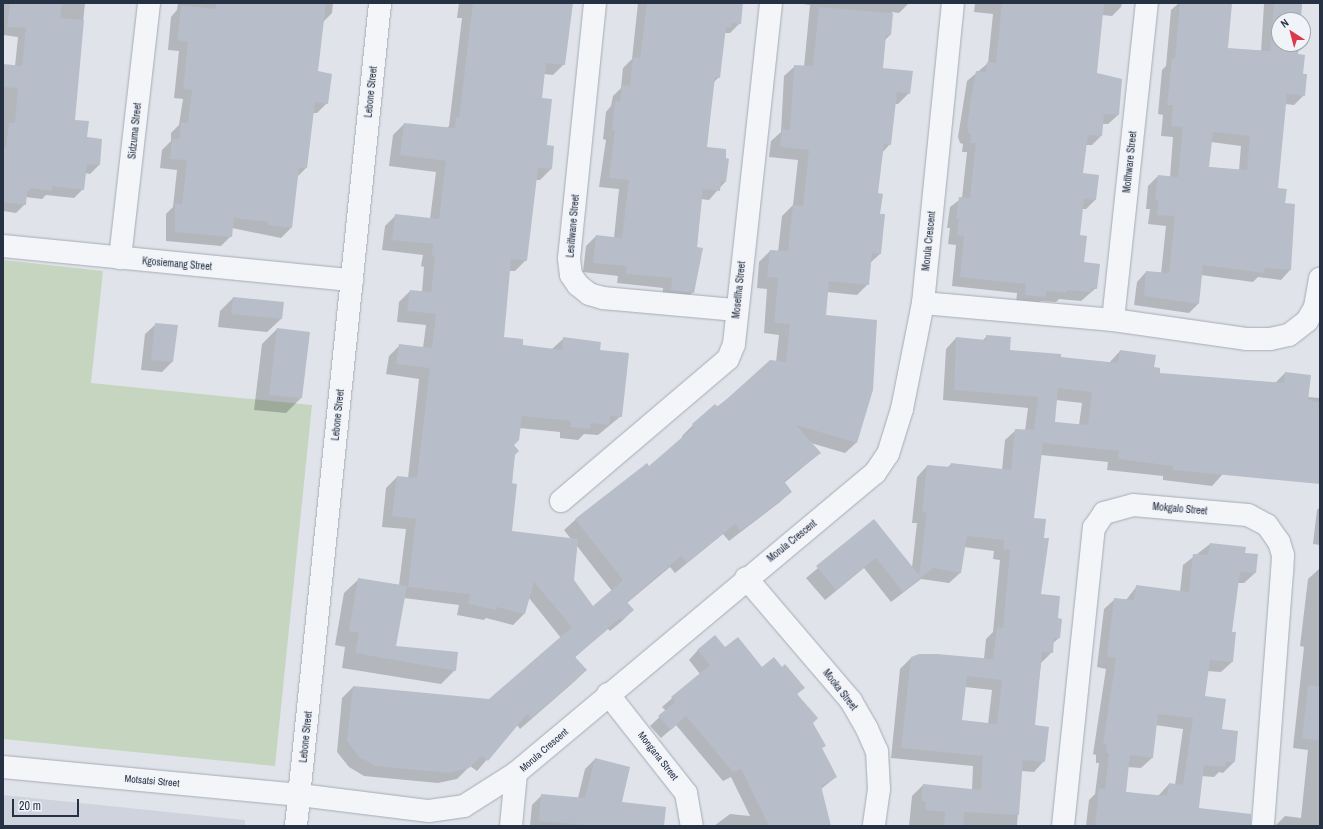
<!DOCTYPE html>
<html>
<head>
<meta charset="utf-8">
<style>
	body { margin:0 }
	#map { position:relative; width:1323px; height:829px; overflow:hidden; background:#e0e4ea; font-family:"Archivo Narrow",sans-serif }
	div>[style] { position:absolute }
	[style*='--x'] { left:calc(var(--x)*1px); top:calc(var(--y)*1px); width:calc(var(--w)*1px); rotate:calc(var(--a)*1deg) }
	.built>* { inset:0; background:#ced3dd }
	.green>* { inset:0; background:#c5d5c0 }
	.shadow>* { inset:0; background:#0003 }
	.building>* { inset:0; background:#b7bdc9 }
	.roads { filter:drop-shadow(0 0 1px #a5abb5) drop-shadow(0 0 1px #a5abb5) }
	.minor>* { height:22px; margin:-11px; padding:0 11px; transform-origin:11px; border-radius:11px; background:#f3f5f8 }
	span { translate:-50% -50%; white-space:nowrap; text-align:center; line-height:1.15; -webkit-text-stroke:3px #f0f3f8; paint-order:stroke }
	.street-label { font-size:10px; color:#273144 }
	.frame { position:absolute; inset:0; border:4px solid #273144; pointer-events:none }
	.north { position:absolute; left:1271px; top:12px; width:40px; height:40px; box-sizing:border-box; background:#f0f3f8; border:1px solid #a0a5b0; border-radius:50%; rotate:324deg; font-size:11px; font-weight:700; line-height:16px; text-align:center; color:#273144 }
	.north::after { content:''; display:block; margin:auto; width:14px; height:18px; background:#dc394f; clip-path:polygon(50% 0,100% 100%,50% 72%,0 100%) }
	.scale { position:absolute; left:12px; top:799px; width:67px; height:18px; box-sizing:border-box; border:2px solid #273144; border-top:0; padding-left:5px; font-size:12px; line-height:14px; white-space:nowrap; color:#273144; -webkit-text-stroke:3px #f0f3f8; paint-order:stroke }
</style>
</head>
<body>
<div id="map">
	<div class="built">
		<div style="clip-path:polygon(3px 795px,245px 820px,245px 826px,3px 826px)"></div>
	</div>
	<div class="green">
		<div style="clip-path:polygon(3px 260px,103px 271px,91px 383px,312px 405px,275px 766px,3px 739px)"></div>
	</div>
	<div class="shadow">
		<div style="clip-path:polygon(3px 3px,85px 3px,73px 120px,86px 138px,101px 140px,99px 165px,90px 174px,85px 173px,83px 189px,74px 198px,46px 195px,42px 199px,25px 197px,25px 204px,16px 213px,3px 211px,3px 65px,15px 66px,18px 37px,3px 35px)"></div>
		<div style="clip-path:polygon(178px 3px,333px 3px,332px 13px,323px 22px,317px 72px,327px 103px,317px 113px,313px 113px,306px 168px,297px 177px,291px 228px,281px 238px,232px 228px,231px 236px,221px 246px,166px 241px,166px 214px,173px 207px,177px 170px,160px 168px,162px 150px,171px 141px,171px 133px,179px 125px,183px 99px,174px 98px,179px 51px,168px 50px,171px 17px,177px 10px)"></div>
		<div style="clip-path:polygon(evenodd,459px 3px,567px 3px,564px 64px,553px 75px,544px 74px,541px 99px,546px 146px,553px 146px,551px 169px,540px 180px,536px 180px,526px 260px,515px 271px,509px 271px,502px 338px,521px 346px,552px 349px,564px 338px,598px 351px,621px 416px,598px 435px,584px 434px,578px 440px,560px 438px,560px 432px,519px 428px,513px 445px,511px 532px,571px 539px,564px 530px,575px 520px,647px 465px,649px 467px,683px 438px,682px 436px,693px 425px,776px 362px,779px 335px,764px 333px,767px 289px,757px 288px,759px 262px,770px 251px,778px 252px,782px 216px,793px 205px,798px 160px,769px 157px,771px 141px,781px 132px,784px 76px,795px 66px,804px 67px,810px 5px,796px 3px,909px 3px,899px 13px,892px 12px,890px 35px,885px 40px,882px 69px,909px 93px,898px 104px,895px 104px,890px 144px,882px 153px,877px 194px,880px 254px,870px 263px,868px 284px,857px 295px,827px 292px,825px 316px,856px 443px,845px 453px,811px 443px,820px 453px,784px 483px,791px 492px,780px 502px,729px 541px,723px 534px,675px 573px,670px 567px,627px 603px,633px 610px,622px 621px,610px 631px,608px 629px,575px 657px,586px 670px,575px 681px,520px 729px,517px 725px,477px 771px,470px 766px,457px 779px,438px 783px,364px 776px,349px 767px,337px 752px,342px 698px,353px 687px,489px 701px,561px 638px,529px 598px,524px 614px,513px 625px,486px 618px,484px 620px,457px 615px,459px 605px,404px 598px,395px 647px,455px 670px,441px 684px,342px 668px,345px 647px,335px 645px,344px 593px,359px 579px,399px 585px,406px 529px,382px 527px,386px 488px,397px 477px,408px 478px,419px 379px,386px 374px,389px 356px,400px 345px,423px 348px,426px 325px,397px 322px,399px 302px,410px 291px,422px 292px,424px 267px,421px 266px,423px 255px,382px 250px,385px 226px,396px 215px,430px 219px,436px 172px,389px 166px,393px 135px,404px 124px,447px 128px,449px 126px,462px 18px,457px 18px,459px 3px,577px 546px,612px 591px,593px 607px,573px 581px,577px 546px)"></div>
		<div style="clip-path:polygon(638px 3px,742px 3px,740px 23px,730px 33px,724px 33px,719px 77px,713px 83px,706px 148px,725px 182px,709px 200px,701px 199px,693px 292px,683px 302px,662px 300px,663px 288px,617px 283px,618px 276px,583px 272px,586px 246px,596px 236px,614px 238px,619px 189px,599px 187px,606px 140px,603px 139px,606px 112px,611px 106px,613px 96px,621px 88px,623px 68px,632px 59px)"></div>
		<div style="clip-path:polygon(975px 3px,1122px 3px,1121px 7px,1112px 16px,1102px 15px,1096px 74px,1121px 79px,1118px 115px,1108px 124px,1102px 124px,1101px 136px,1092px 145px,1085px 145px,1082px 174px,1095px 200px,1086px 209px,1082px 209px,1079px 236px,1083px 263px,1096px 288px,1081px 301px,1059px 299px,1056px 302px,1041px 301px,1035px 306px,1016px 304px,1017px 293px,952px 286px,956px 245px,948px 244px,950px 228px,947px 228px,950px 207px,962px 198px,967px 152px,962px 152px,963px 144px,960px 143px,958px 137px,967px 81px,988px 63px,993px 14px,974px 12px)"></div>
		<div style="clip-path:polygon(evenodd,1179px 3px,1231px 3px,1227px 49px,1261px 52px,1264px 4px,1244px 3px,1302px 3px,1300px 20px,1279px 20px,1279px 44px,1298px 44px,1297px 55px,1304px 95px,1294px 105px,1285px 104px,1277px 189px,1290px 270px,1281px 280px,1258px 277px,1253px 282px,1201px 275px,1198px 304px,1189px 313px,1134px 305px,1137px 282px,1146px 272px,1161px 274px,1166px 226px,1148px 224px,1150px 209px,1146px 209px,1148px 186px,1158px 176px,1170px 178px,1173px 137px,1161px 136px,1163px 115px,1158px 114px,1162px 70px,1166px 66px,1171px 10px,1179px 3px,1211px 142px,1241px 146px,1239px 170px,1208px 167px,1211px 142px)"></div>
		<div style="clip-path:polygon(233px 298px,281px 319px,267px 332px,218px 327px,220px 311px)"></div>
		<div style="clip-path:polygon(156px 324px,172px 362px,162px 372px,141px 370px,145px 334px)"></div>
		<div style="clip-path:polygon(277px 329px,308px 333px,301px 398px,286px 413px,254px 410px,262px 344px)"></div>
		<div style="clip-path:polygon(evenodd,987px 336px,1009px 351px,1060px 358px,1109px 363px,1120px 351px,1153px 368px,1159px 374px,1275px 383px,1285px 373px,1308px 397px,1320px 398px,1320px 477px,1223px 468px,1222px 475px,1212px 486px,1163px 480px,1163px 476px,1107px 470px,1108px 462px,1041px 455px,1033px 519px,1040px 595px,1057px 619px,1059px 638px,1052px 644px,1052px 652px,1041px 663px,1034px 726px,1044px 761px,1034px 772px,1021px 771px,1017px 826px,909px 826px,912px 796px,923px 785px,972px 790px,973px 766px,891px 758px,900px 669px,911px 658px,984px 659px,986px 639px,993px 632px,1000px 560px,993px 559px,994px 551px,964px 547px,960px 573px,949px 583px,921px 579px,891px 602px,864px 568px,825px 600px,806px 578px,874px 521px,912px 567px,917px 523px,912px 523px,917px 477px,927px 466px,947px 468px,951px 464px,1002px 470px,1005px 440px,1016px 430px,1025px 431px,1028px 408px,943px 400px,946px 349px,956px 338px,982px 341px,987px 336px,1056px 400px,1082px 403px,1079px 425px,1054px 422px,1056px 400px,987px 336px,965px 687px,992px 690px,988px 724px,961px 721px,965px 687px)"></div>
		<div style="clip-path:polygon(1320px 507px,1320px 545px,1313px 544px,1317px 510px)"></div>
		<div style="clip-path:polygon(evenodd,1210px 544px,1244px 554px,1255px 573px,1244px 583px,1237px 583px,1231px 633px,1232px 662px,1221px 672px,1207px 671px,1204px 697px,1221px 730px,1237px 732px,1234px 762px,1223px 773px,1219px 772px,1214px 777px,1201px 776px,1198px 809px,1222px 826px,1086px 826px,1089px 800px,1095px 794px,1099px 763px,1096px 763px,1096px 755px,1093px 754px,1106px 669px,1097px 667px,1104px 609px,1115px 599px,1126px 600px,1137px 586px,1180px 592px,1183px 565px,1210px 544px,1155px 725px,1183px 729px,1175px 785px,1169px 784px,1158px 796px,1124px 792px,1127px 767px,1141px 768px,1152px 758px,1155px 725px)"></div>
		<div style="clip-path:polygon(1320px 563px,1320px 826px,1275px 826px,1285px 816px,1301px 818px,1308px 750px,1293px 748px,1304px 647px,1300px 646px,1308px 579px,1319px 569px)"></div>
		<div style="clip-path:polygon(725px 649px,762px 669px,782px 668px,804px 687px,797px 694px,824px 746px,821px 749px,836px 777px,821px 789px,828px 826px,714px 826px,730px 814px,750px 816px,731px 777px,723px 781px,676px 725px,661px 738px,650px 726px,666px 711px,662px 707px,700px 674px,689px 660px,698px 650px)"></div>
		<div style="clip-path:polygon(595px 759px,621px 803px,663px 826px,530px 826px,532px 805px,542px 795px,578px 798px,585px 769px)"></div>
	</div>
	<div class="building">
		<div style="clip-path:polygon(10px 3px,62px 3px,60px 18px,84px 20px,75px 120px,89px 121px,87px 137px,102px 139px,100px 165px,87px 164px,84px 190px,52px 186px,52px 191px,31px 188px,30px 191px,27px 191px,26px 205px,3px 202px,3px 148px,6px 148px,9px 123px,15px 123px,18px 88px,3px 87px,3px 64px,22px 66px,26px 28px,7px 27px)"></div>
		<div style="clip-path:polygon(216px 3px,326px 3px,318px 71px,332px 74px,328px 104px,315px 102px,307px 168px,299px 168px,292px 228px,268px 225px,268px 222px,234px 218px,232px 237px,175px 232px,175px 203px,182px 204px,187px 160px,170px 159px,172px 139px,179px 139px,181px 122px,188px 123px,192px 90px,183px 89px,188px 42px,177px 40px,181px 5px,215px 9px)"></div>
		<div style="clip-path:polygon(473px 3px,573px 3px,565px 65px,546px 63px,542px 98px,552px 99px,547px 145px,554px 146px,552px 169px,538px 168px,527px 261px,511px 259px,504px 337px,523px 339px,523px 345px,562px 350px,563px 337px,601px 342px,600px 350px,629px 353px,622px 417px,610px 416px,609px 425px,591px 423px,590px 429px,570px 427px,571px 421px,522px 416px,519px 440px,514px 445px,519px 451px,515px 455px,512px 483px,517px 484px,512px 531px,578px 539px,574px 580px,593px 606px,623px 580px,575px 519px,647px 463px,649px 466px,694px 427px,692px 424px,715px 404px,718px 407px,770px 360px,786px 362px,790px 324px,774px 323px,778px 278px,767px 277px,770px 250px,788px 251px,793px 205px,803px 206px,809px 150px,780px 147px,782px 129px,790px 130px,794px 65px,813px 66px,819px 7px,893px 13px,891px 35px,886px 35px,883px 68px,913px 71px,910px 94px,897px 92px,891px 145px,884px 144px,878px 193px,883px 194px,880px 214px,885px 214px,881px 254px,872px 253px,869px 285px,829px 281px,826px 315px,877px 320px,873px 390px,857px 443px,796px 425px,821px 453px,784px 481px,792px 492px,740px 531px,735px 524px,687px 563px,681px 556px,627px 602px,634px 610px,622px 620px,620px 618px,575px 657px,587px 670px,531px 718px,527px 714px,488px 761px,482px 756px,469px 768px,449px 773px,376px 766px,359px 757px,347px 741px,353px 686px,489px 699px,572px 627px,534px 582px,525px 614px,496px 607px,496px 610px,468px 604px,470px 594px,408px 587px,416px 519px,392px 516px,397px 476px,417px 478px,430px 368px,396px 364px,399px 344px,432px 348px,436px 314px,407px 311px,410px 290px,431px 292px,435px 256px,432px 256px,433px 244px,392px 240px,395px 214px,439px 219px,446px 161px,400px 155px,404px 123px,455px 128px,456px 117px,459px 118px)"></div>
		<div style="clip-path:polygon(647px 3px,743px 3px,741px 24px,731px 23px,731px 28px,726px 27px,720px 78px,715px 77px,707px 147px,726px 149px,726px 158px,729px 159px,726px 182px,721px 181px,720px 191px,703px 189px,697px 247px,703px 248px,694px 293px,671px 290px,672px 278px,626px 274px,627px 266px,593px 263px,596px 235px,622px 238px,629px 180px,609px 178px,615px 130px,612px 130px,615px 101px,620px 101px,622px 85px,630px 86px,633px 57px,640px 58px)"></div>
		<div style="clip-path:polygon(1002px 3px,1104px 3px,1097px 73px,1122px 79px,1119px 115px,1104px 114px,1102px 136px,1088px 135px,1083px 173px,1099px 175px,1096px 200px,1084px 199px,1080px 235px,1087px 236px,1084px 262px,1100px 264px,1097px 289px,1092px 288px,1091px 292px,1067px 290px,1066px 293px,1046px 291px,1046px 297px,1025px 295px,1026px 284px,960px 277px,964px 236px,957px 235px,959px 219px,956px 219px,959px 197px,970px 198px,976px 143px,970px 143px,971px 134px,969px 134px,967px 127px,970px 104px,976px 71px,986px 72px,987px 62px,996px 63px)"></div>
		<div style="clip-path:polygon(evenodd,1180px 3px,1232px 3px,1228px 48px,1270px 51px,1274px 3px,1302px 3px,1301px 20px,1279px 20px,1279px 44px,1299px 44px,1298px 54px,1305px 55px,1303px 74px,1307px 74px,1305px 96px,1287px 94px,1278px 188px,1287px 189px,1285px 203px,1295px 204px,1291px 270px,1265px 268px,1264px 273px,1203px 265px,1199px 304px,1144px 296px,1146px 271px,1169px 273px,1175px 216px,1157px 215px,1159px 200px,1155px 199px,1158px 175px,1178px 177px,1183px 127px,1171px 126px,1173px 105px,1167px 105px,1172px 59px,1175px 59px,1180px 3px,1213px 132px,1250px 136px,1247px 170px,1209px 167px,1213px 132px)"></div>
		<div style="clip-path:polygon(233px 297px,284px 302px,282px 319px,231px 314px)"></div>
		<div style="clip-path:polygon(155px 323px,178px 325px,173px 362px,151px 360px)"></div>
		<div style="clip-path:polygon(277px 328px,310px 332px,302px 398px,269px 395px)"></div>
		<div style="clip-path:polygon(evenodd,986px 335px,1011px 337px,1010px 350px,1061px 354px,1061px 357px,1118px 363px,1120px 350px,1156px 355px,1154px 367px,1160px 368px,1160px 373px,1284px 383px,1285px 372px,1311px 375px,1308px 400px,1320px 402px,1320px 484px,1173px 470px,1173px 466px,1118px 459px,1119px 451px,1043px 443px,1034px 518px,1046px 519px,1044px 538px,1049px 538px,1041px 594px,1060px 596px,1058px 618px,1062px 619px,1060px 638px,1054px 638px,1053px 653px,1042px 652px,1035px 725px,1049px 727px,1045px 762px,1023px 760px,1019px 815px,964px 812px,963px 826px,944px 826px,945px 812px,925px 810px,926px 802px,921px 801px,923px 784px,981px 790px,983px 756px,901px 748px,911px 657px,919px 654px,937px 654px,993px 659px,997px 627px,1003px 628px,1010px 550px,1003px 549px,1004px 540px,967px 536px,961px 573px,933px 568px,903px 592px,876px 558px,836px 590px,816px 566px,874px 519px,919px 575px,927px 513px,922px 512px,927px 465px,950px 467px,951px 463px,1011px 470px,1015px 429px,1034px 430px,1038px 397px,954px 390px,956px 337px,986px 340px,986px 335px,1058px 388px,1092px 392px,1088px 425px,1055px 422px,1058px 388px,986px 335px,967px 676px,1002px 680px,997px 724px,962px 720px,967px 676px)"></div>
		<div style="clip-path:polygon(evenodd,1210px 543px,1246px 547px,1245px 553px,1258px 554px,1256px 573px,1240px 572px,1232px 632px,1236px 632px,1233px 662px,1210px 660px,1205px 696px,1226px 699px,1222px 729px,1238px 731px,1235px 762px,1226px 762px,1225px 767px,1201px 765px,1204px 765px,1199px 808px,1251px 814px,1251px 826px,1095px 826px,1099px 788px,1105px 789px,1109px 753px,1106px 753px,1107px 744px,1103px 744px,1116px 658px,1107px 657px,1114px 598px,1134px 600px,1136px 585px,1189px 592px,1193px 554px,1208px 555px,1210px 543px,1158px 714px,1193px 718px,1183px 785px,1169px 783px,1167px 796px,1126px 792px,1130px 755px,1153px 758px,1158px 714px)"></div>
		<div style="clip-path:polygon(358px 578px,407px 586px,396px 646px,458px 652px,456px 671px,355px 653px,359px 633px,349px 631px)"></div>
		<div style="clip-path:polygon(715px 635px,725px 647px,738px 637px,762px 667px,774px 657px,782px 667px,785px 664px,805px 688px,797px 694px,818px 718px,813px 723px,826px 746px,822px 748px,837px 777px,821px 786px,831px 826px,769px 826px,741px 769px,733px 772px,686px 716px,671px 730px,658px 716px,675px 702px,671px 697px,710px 665px,697px 650px)"></div>
		<div style="clip-path:polygon(1308px 685px,1320px 686px,1320px 741px,1302px 738px)"></div>
		<div style="clip-path:polygon(595px 758px,630px 767px,622px 802px,666px 807px,664px 826px,597px 826px,539px 821px,541px 794px,585px 798px)"></div>
	</div>
	<div class="roads">
		<div class="minor">
			<div style="--x:595;--y:3;--w:257;--a:95.8"></div>
			<div style="--x:569;--y:259;--w:16;--a:83"></div>
			<div style="--x:571;--y:275;--w:12;--a:55"></div>
			<div style="--x:578;--y:285;--w:14;--a:39"></div>
			<div style="--x:589;--y:294;--w:15;--a:16"></div>
			<div style="--x:603;--y:298;--w:134;--a:5.2"></div>
			<div style="--x:3;--y:246;--w:351;--a:5.6"></div>
			<div style="--x:120;--y:258;--w:257;--a:-83.5"></div>
			<div style="--x:923;--y:303;--w:191;--a:5.1"></div>
			<div style="--x:1113;--y:320;--w:134;--a:8.1"></div>
			<div style="--x:1246;--y:339;--w:24;--a:0"></div>
			<div style="--x:1270;--y:339;--w:19;--a:-12"></div>
			<div style="--x:1289;--y:335;--w:23;--a:-38"></div>
			<div style="--x:1307;--y:321;--w:16;--a:-60"></div>
			<div style="--x:1315;--y:307;--w:29;--a:-80"></div>
			<div style="--x:1113;--y:320;--w:319;--a:-83.9"></div>
			<div style="--x:561;--y:501;--w:219;--a:-40.4"></div>
			<div style="--x:728;--y:359;--w:16;--a:-68"></div>
			<div style="--x:734;--y:344;--w:343;--a:-83.8"></div>
			<div style="--x:746;--y:578;--w:162;--a:49.5"></div>
			<div style="--x:851;--y:701;--w:32;--a:60"></div>
			<div style="--x:867;--y:729;--w:24;--a:66"></div>
			<div style="--x:877;--y:751;--w:38;--a:87"></div>
			<div style="--x:879;--y:789;--w:37;--a:98"></div>
			<div style="--x:608;--y:694;--w:126;--a:51.8"></div>
			<div style="--x:686;--y:793;--w:34;--a:80"></div>
			<div style="--x:3;--y:767;--w:298;--a:5.4"></div>
			<div style="--x:300;--y:795;--w:130;--a:7.1"></div>
			<div style="--x:429;--y:811;--w:35;--a:-8"></div>
			<div style="--x:464;--y:806;--w:62;--a:-32.4"></div>
			<div style="--x:516;--y:773;--w:468;--a:-39.9"></div>
			<div style="--x:875;--y:473;--w:23;--a:-56"></div>
			<div style="--x:888;--y:454;--w:47;--a:-72.7"></div>
			<div style="--x:902;--y:409;--w:108;--a:-78.8"></div>
			<div style="--x:923;--y:303;--w:301;--a:-84.3"></div>
			<div style="--x:296;--y:826;--w:827;--a:-84.17"></div>
			<div style="--x:511;--y:826;--w:53;--a:-84.6"></div>
			<div style="--x:1063;--y:826;--w:300;--a:-84.1"></div>
			<div style="--x:1094;--y:528;--w:18;--a:-56"></div>
			<div style="--x:1104;--y:513;--w:30;--a:-15"></div>
			<div style="--x:1133;--y:505;--w:115;--a:5"></div>
			<div style="--x:1248;--y:515;--w:21;--a:28"></div>
			<div style="--x:1267;--y:525;--w:21;--a:55"></div>
			<div style="--x:1279;--y:542;--w:14;--a:73"></div>
			<div style="--x:1283;--y:555;--w:17;--a:93"></div>
			<div style="--x:1282;--y:572;--w:255;--a:94.3"></div>
		</div>
	</div>
	<div class="street-label">
		<span style="left:371px;top:92px;rotate:-84deg">Lebone Street</span>
		<span style="left:135px;top:131px;rotate:-84deg">Sidzuma Street</span>
		<span style="left:1130px;top:162px;rotate:-84deg">Motlhware Street</span>
		<span style="left:573px;top:226px;rotate:-85deg">Lesitlwane Street</span>
		<span style="left:929px;top:241px;rotate:-84deg">Morula Crescent</span>
		<span style="left:177px;top:264px;rotate:5deg">Kgosiemang Street</span>
		<span style="left:739px;top:290px;rotate:-84deg">Mosetlha Street</span>
		<span style="left:338px;top:415px;rotate:-84deg">Lebone Street</span>
		<span style="left:1180px;top:509px;rotate:5deg">Mokgalo Street</span>
		<span style="left:792px;top:541px;rotate:-39deg">Morula Crescent</span>
		<span style="left:840px;top:690px;rotate:52deg">Mooka Street</span>
		<span style="left:306px;top:737px;rotate:-84deg">Lebone Street</span>
		<span style="left:544px;top:750px;rotate:-41deg">Morula Crescent</span>
		<span style="left:658px;top:756px;rotate:52deg">Mongana Street</span>
		<span style="left:152px;top:781px;rotate:5deg">Motsatsi Street</span>
	</div>
	<div class="frame"></div>
	<div class="north">N</div>
	<div class="scale">20 m</div>
</div>
</body>
</html>
